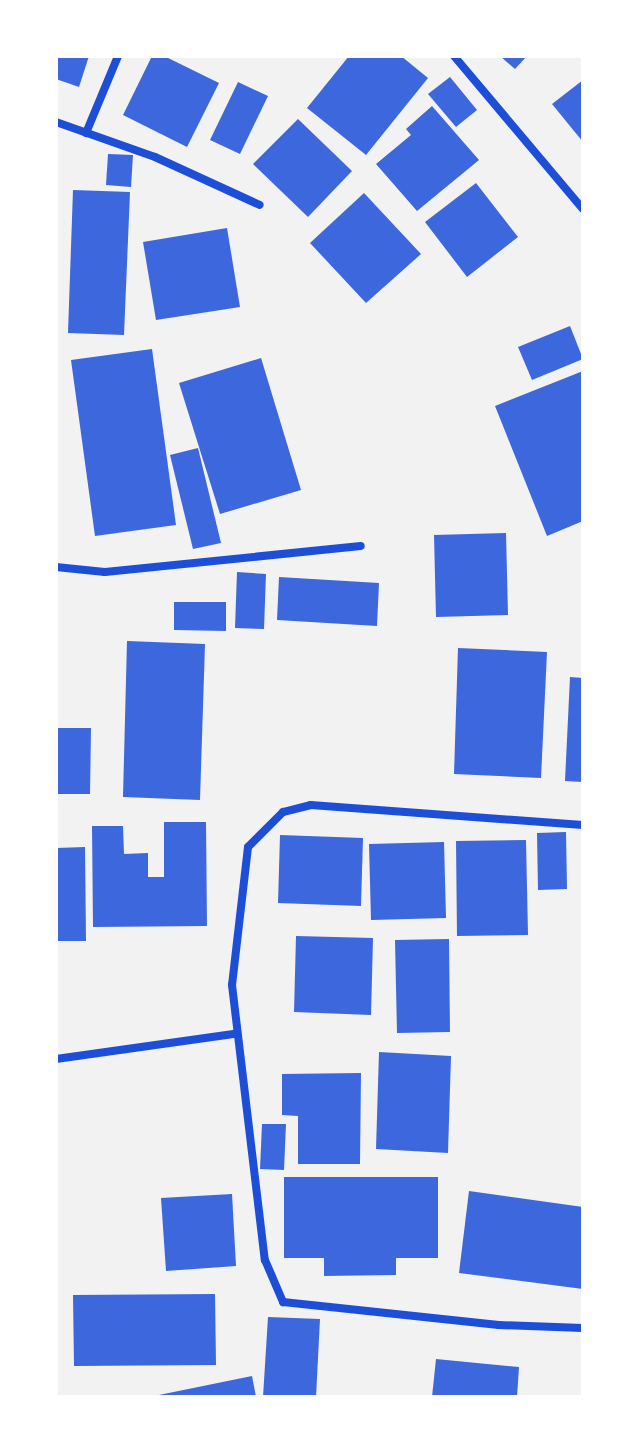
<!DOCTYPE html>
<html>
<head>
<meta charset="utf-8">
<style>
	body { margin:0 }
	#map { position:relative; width:639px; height:1453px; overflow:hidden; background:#f2f2f2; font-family:Overpass,sans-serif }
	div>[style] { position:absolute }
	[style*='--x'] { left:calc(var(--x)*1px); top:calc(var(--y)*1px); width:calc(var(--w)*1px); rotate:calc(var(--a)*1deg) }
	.building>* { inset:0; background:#3d67dc }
	.minor>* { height:8px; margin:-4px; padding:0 4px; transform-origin:4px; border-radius:4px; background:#1d4ed8 }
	span { translate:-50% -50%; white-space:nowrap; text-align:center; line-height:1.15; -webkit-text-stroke:6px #fff; paint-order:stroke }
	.frame { position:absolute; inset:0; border:58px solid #fff; pointer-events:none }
</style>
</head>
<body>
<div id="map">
	<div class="building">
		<div style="clip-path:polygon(56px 56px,89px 56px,79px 87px,56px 79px)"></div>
		<div style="clip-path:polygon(152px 56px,164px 56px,219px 83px,187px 147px,123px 115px)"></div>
		<div style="clip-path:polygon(349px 56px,401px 56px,428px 78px,366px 155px,307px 108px)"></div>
		<div style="clip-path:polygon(500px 56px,527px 56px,515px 69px)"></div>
		<div style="clip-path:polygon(450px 77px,477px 110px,456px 127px,428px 94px)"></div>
		<div style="clip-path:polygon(583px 80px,583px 142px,552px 104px)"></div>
		<div style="clip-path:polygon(238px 82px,268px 96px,240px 154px,210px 140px)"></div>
		<div style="clip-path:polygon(432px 106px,479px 160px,417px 211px,376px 164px,411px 135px,406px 129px)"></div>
		<div style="clip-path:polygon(298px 119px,352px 171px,308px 217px,253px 164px)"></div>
		<div style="clip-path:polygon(108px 154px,133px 155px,131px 187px,106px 185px)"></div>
		<div style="clip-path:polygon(476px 183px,518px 237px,467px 277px,425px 222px)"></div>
		<div style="clip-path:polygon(73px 190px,130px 192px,124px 335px,68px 333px)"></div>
		<div style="clip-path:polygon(364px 193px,421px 254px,366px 303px,310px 243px)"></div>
		<div style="clip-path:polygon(227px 228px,240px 307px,156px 320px,143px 242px)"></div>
		<div style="clip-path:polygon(570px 326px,583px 359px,532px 380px,518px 347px)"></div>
		<div style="clip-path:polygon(152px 349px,176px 525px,95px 536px,71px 360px)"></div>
		<div style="clip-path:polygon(261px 358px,301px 490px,220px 514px,179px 383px)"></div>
		<div style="clip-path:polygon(583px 371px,583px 521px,547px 536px,495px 406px)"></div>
		<div style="clip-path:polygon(198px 448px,221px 543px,193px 549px,170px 455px)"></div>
		<div style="clip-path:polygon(506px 533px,508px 615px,436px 617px,434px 535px)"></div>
		<div style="clip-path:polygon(237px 572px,266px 574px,264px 629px,235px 628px)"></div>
		<div style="clip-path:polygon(279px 577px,379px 583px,377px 626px,277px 620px)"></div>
		<div style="clip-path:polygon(174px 602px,226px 602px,226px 631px,174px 630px)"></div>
		<div style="clip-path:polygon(127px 641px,205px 644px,200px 800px,123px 797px)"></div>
		<div style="clip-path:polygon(458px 648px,547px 652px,541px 778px,454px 774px)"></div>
		<div style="clip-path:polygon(570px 677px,583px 678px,583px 782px,565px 781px)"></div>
		<div style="clip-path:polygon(56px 728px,91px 728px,90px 794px,56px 794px)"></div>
		<div style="clip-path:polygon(164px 822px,206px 822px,207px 926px,93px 927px,92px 826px,123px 826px,124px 854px,148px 853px,148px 877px,164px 877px)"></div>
		<div style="clip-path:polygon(566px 832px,567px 889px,538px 890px,537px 833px)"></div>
		<div style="clip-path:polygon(280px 835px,363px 838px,361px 906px,278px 903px)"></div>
		<div style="clip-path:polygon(526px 840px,528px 935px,457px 936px,456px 841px)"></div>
		<div style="clip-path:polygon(444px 842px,446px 918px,371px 920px,369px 844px)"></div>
		<div style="clip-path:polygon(85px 847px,86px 941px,56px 941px,56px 848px)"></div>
		<div style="clip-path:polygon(296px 936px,373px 938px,371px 1015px,294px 1012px)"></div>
		<div style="clip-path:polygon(449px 939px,450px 1032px,397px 1033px,395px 940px)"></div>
		<div style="clip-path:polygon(379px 1052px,451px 1056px,448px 1153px,376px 1149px)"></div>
		<div style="clip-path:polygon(361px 1073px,360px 1164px,298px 1164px,298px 1116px,282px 1115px,282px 1074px)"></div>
		<div style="clip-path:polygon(262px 1124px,286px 1124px,284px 1170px,260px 1169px)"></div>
		<div style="clip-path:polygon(284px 1177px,438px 1177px,438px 1258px,396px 1258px,396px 1275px,324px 1276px,324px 1258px,284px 1258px)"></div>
		<div style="clip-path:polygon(469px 1191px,583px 1207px,583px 1289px,459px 1273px)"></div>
		<div style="clip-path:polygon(232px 1194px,236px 1266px,166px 1271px,161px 1198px)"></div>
		<div style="clip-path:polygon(215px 1294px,216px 1365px,74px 1366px,73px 1295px)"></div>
		<div style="clip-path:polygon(268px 1317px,320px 1319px,316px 1397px,263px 1397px)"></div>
		<div style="clip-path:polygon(436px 1359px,519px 1367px,517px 1397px,432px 1397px)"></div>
		<div style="clip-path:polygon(252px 1376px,256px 1397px,154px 1397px,154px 1396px)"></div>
	</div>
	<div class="minor">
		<div style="--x:454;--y:56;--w:200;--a:49.9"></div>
		<div style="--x:56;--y:122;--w:105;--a:19.5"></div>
		<div style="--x:155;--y:157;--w:115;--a:24.6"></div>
		<div style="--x:86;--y:133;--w:83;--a:-67.4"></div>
		<div style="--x:56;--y:567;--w:49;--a:5.8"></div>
		<div style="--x:105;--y:572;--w:257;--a:-5.8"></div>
		<div style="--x:583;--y:825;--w:273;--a:-175.8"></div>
		<div style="--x:311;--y:805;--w:29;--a:166"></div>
		<div style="--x:283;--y:812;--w:49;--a:135"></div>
		<div style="--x:248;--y:847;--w:139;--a:96.6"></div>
		<div style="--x:232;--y:985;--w:277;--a:83.2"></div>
		<div style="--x:265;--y:1260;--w:46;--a:66.8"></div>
		<div style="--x:283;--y:1302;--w:217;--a:6.1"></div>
		<div style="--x:499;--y:1325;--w:84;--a:2"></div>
		<div style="--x:56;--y:1059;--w:181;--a:-8"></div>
	</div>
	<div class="frame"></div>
</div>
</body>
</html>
